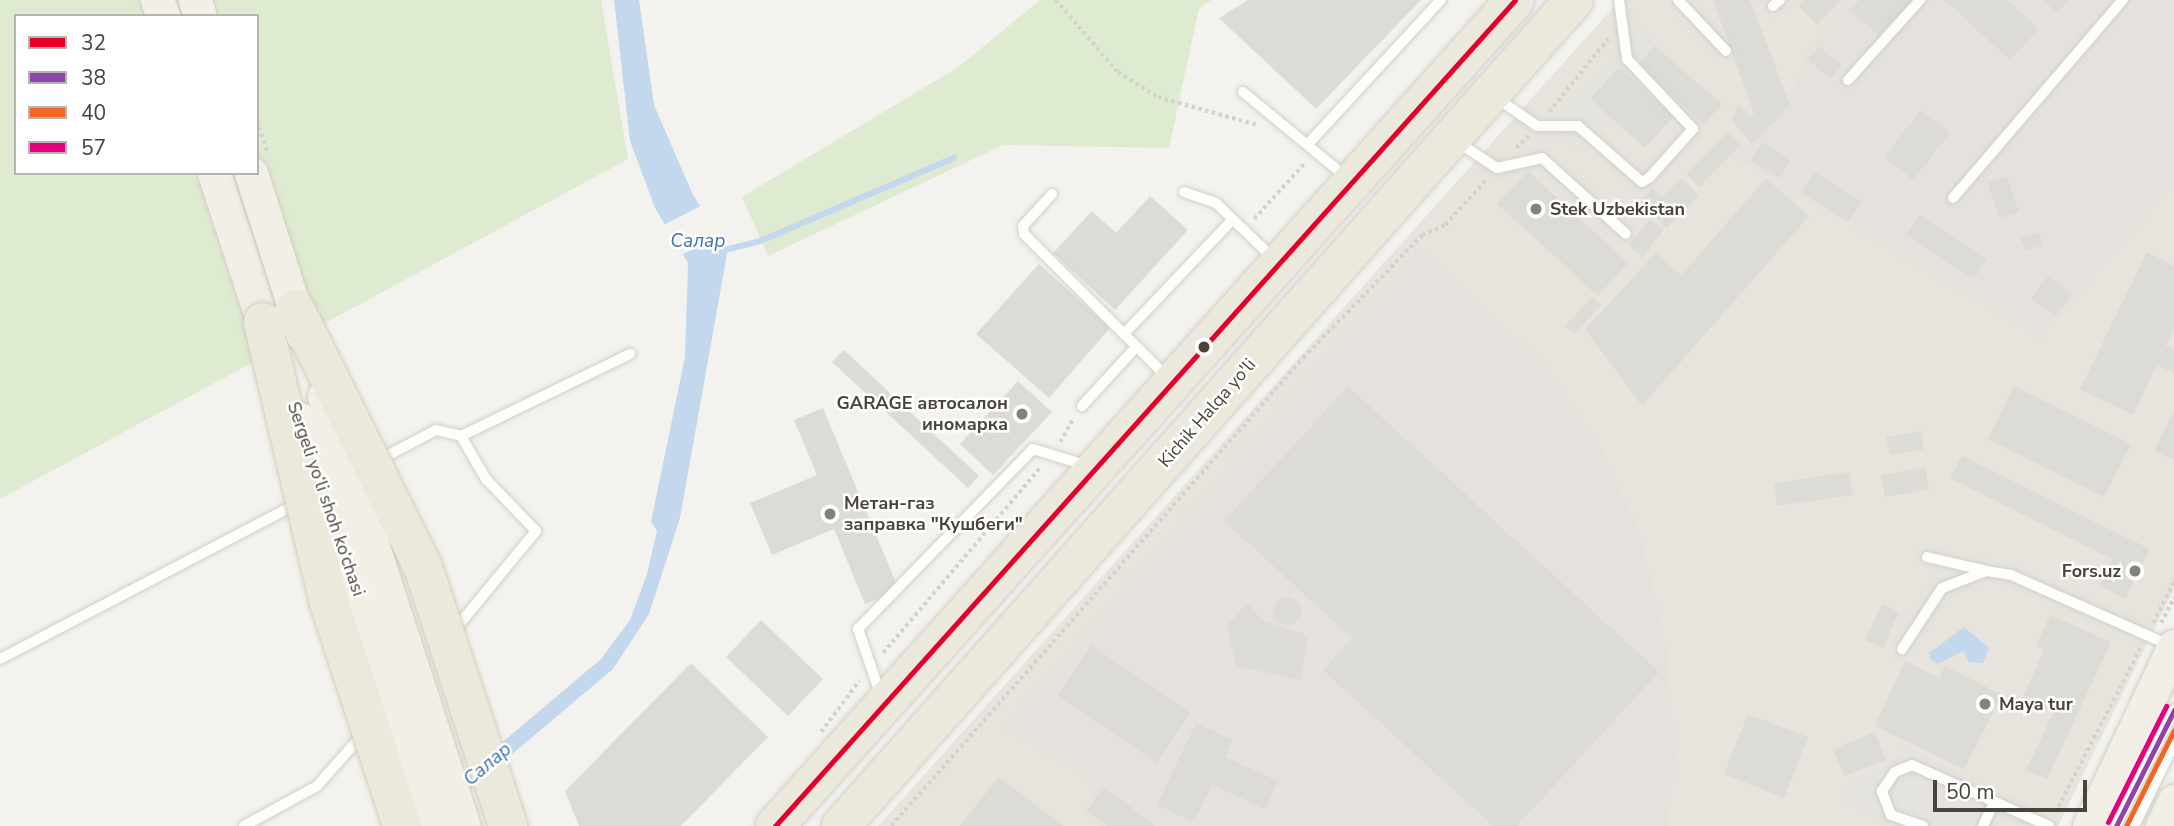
<!DOCTYPE html>
<html>
<head>
<meta charset="utf-8">
<style>
	body { margin:0 }
	#map { position:relative; width:2174px; height:826px; overflow:hidden; background:#f3f2ee; font-family:"Nunito Sans",sans-serif }
	div>[style] { position:absolute }
	[style*='--x'] { left:calc(var(--x)*1px); top:calc(var(--y)*1px); width:calc(var(--w)*1px); rotate:calc(var(--a)*1deg) }
	.residential>* { inset:0; background:#e6e4dd }
	.industrial>* { inset:0; background:#e5e2de }
	.green>* { inset:0; background:#deebd1 }
	.parking>* { inset:0; background:#e5e3df }
	.water>* { inset:0; background:#c3d8ec }
	.pier>* { inset:0; background:#f3f2ee }
	.stream>* { height:6px; margin:-3px; padding:0 3px; transform-origin:3px; border-radius:3px; background:#c3d8ec }
	.building>* { inset:0; background:#dcdbd6 }
	.round { border-radius:50% }
	.path>* { height:3.5px; margin-top:-1.75px; transform-origin:0; background:repeating-linear-gradient(90deg,#d3d2cc 0 3.5px,transparent 0 7px) }
	.roads { filter:drop-shadow(0 0 2px #d1cfcb) drop-shadow(0 0 2px #d1cfcb) }
	.lane>* { height:10px; margin:-5px; padding:0 5px; transform-origin:5px; border-radius:5px; background:#fdfdfc }
	.primary>* { height:33px; margin:-16.5px; padding:0 16.5px; transform-origin:16.5px; border-radius:16.5px; background:#f1efe6 }
	.highway>* { height:38px; margin:-19px; padding:0 19px; transform-origin:19px; border-radius:19px; background:#ebe8dc }
	.path-bridge>* { height:3.5px; margin-top:-1.75px; transform-origin:0; background:repeating-linear-gradient(90deg,#d3d2cc 0 3.5px,transparent 0 7px) }
	.bridges { filter:drop-shadow(0 0 2px #d3cebe) drop-shadow(0 0 2px #d3cebe) }
	.primary-bridge>* { height:33px; margin:-16.5px; padding:0 16.5px; transform-origin:16.5px; border-radius:16.5px; background:#f1efe6 }
	.highway-bridge>* { height:38px; margin:-19px; padding:0 19px; transform-origin:19px; border-radius:19px; background:#ebe8dc }
	.bus-1>* { height:5px; margin:-2.5px; padding:0 2.5px; transform-origin:2.5px; border-radius:2.5px; background:#e4002b }
	.bus-2>* { height:5px; margin:-2.5px; padding:0 2.5px; transform-origin:2.5px; border-radius:2.5px; background:#8e44ad }
	.bus-3>* { height:5px; margin:-2.5px; padding:0 2.5px; transform-origin:2.5px; border-radius:2.5px; background:#f26522 }
	.bus-4>* { height:5px; margin:-2.5px; padding:0 2.5px; transform-origin:2.5px; border-radius:2.5px; background:#e5007d }
	.dots>* { width:19px; height:19px; translate:-50% -50%; box-sizing:border-box; border:4px solid #fff; border-radius:50% }
	span { translate:-50% -50%; white-space:nowrap; text-align:center; line-height:1.15; -webkit-text-stroke:5px #fff; paint-order:stroke }
	.poi-label { font-size:18px; color:#49443a; font-weight:700 }
	.left { translate:0 -50%; text-align:left }
	.right { translate:-100% -50%; text-align:right }
	.street-label { font-size:18px; color:#49443a }
	.water-label { font-size:19px; color:#3c73ac; font-style:italic }
	.legend { position:absolute; left:14px; top:14px; width:245px; height:161px; box-sizing:border-box; background:#fff; border:2px solid #b6b4b0; margin:0; padding:9px 12px; list-style:none; font-size:21px; color:#49443a }
	.legend li { display:flex; align-items:center; gap:14px; height:35px }
	.legend b { width:35px; border:2px solid #b6b4b0 }
	.scale { position:absolute; left:1933px; top:780px; width:154px; height:32px; box-sizing:border-box; border:4px solid #49443a; border-top:0; padding-left:9px; font-size:21px; line-height:24px; white-space:nowrap; color:#49443a; -webkit-text-stroke:5px #fff; paint-order:stroke }
</style>
</head>
<body>
<div id="map">
	<div class="residential">
		<div style="clip-path:polygon(1620px 0,2174px 0,2174px 589px,2058px 826px,878px 826px)"></div>
	</div>
	<div class="industrial">
		<div style="clip-path:polygon(1855px 0,2174px 0,2174px 184px,2040px 339px,1737px 158px,1790px 105px,1808px 51px)"></div>
		<div style="clip-path:polygon(1418px 246px,1546px 366px,1600px 446px,1641px 537px,1667px 653px,1675px 758px,1668px 826px,1102px 826px,1081px 810px,1099px 784px,1002px 727px)"></div>
	</div>
	<div class="green">
		<div style="clip-path:polygon(evenodd,0 0,601px 0,628px 159px,0 499px,0 0,16px 16px,257px 16px,257px 173px,16px 173px,16px 16px)"></div>
		<div style="clip-path:polygon(1040px 0,1211px 0,1199px 8px,1169px 148px,1003px 145px,768px 256px,742px 197px,957px 68px)"></div>
	</div>
	<div class="parking">
		<div style="clip-path:polygon(1639px 27px,1667px 53px,1578px 151px,1550px 125px)"></div>
		<div style="clip-path:polygon(1903px 749px,2012px 799px,1999px 826px,1898px 826px,1840px 801px,1847px 785px,1891px 767px)"></div>
	</div>
	<div class="water">
		<div style="clip-path:polygon(614px 0,639px 0,654px 105px,693px 195px,728px 248px,680px 518px,649px 614px,613px 669px,467px 792px,403px 826px,601px 659px,630px 620px,647px 574px,657px 531px,651px 522px,685px 357px,688px 263px,655px 208px,630px 141px)"></div>
		<div style="clip-path:polygon(1964px 627px,1989px 648px,1983px 663px,1969px 662px,1963px 651px,1938px 664px,1930px 659px,1929px 653px)"></div>
	</div>
	<div class="pier">
		<div style="clip-path:polygon(704px 204px,724px 233px,676px 258px,660px 227px)"></div>
	</div>
	<div class="stream">
		<div style="--x:721;--y:251;--w:40;--a:-14.4"></div>
		<div style="--x:760;--y:241;--w:211;--a:-23.2"></div>
	</div>
	<div class="building">
		<div style="clip-path:polygon(1248px 0,1421px 0,1316px 109px,1219px 18px)"></div>
		<div style="clip-path:polygon(1713px 0,1750px 0,1790px 105px,1752px 144px,1732px 121px,1738px 105px,1751px 117px,1754px 113px)"></div>
		<div style="clip-path:polygon(1805px 0,1841px 0,1817px 25px,1799px 7px)"></div>
		<div style="clip-path:polygon(1859px 0,1912px 0,1879px 36px,1850px 10px)"></div>
		<div style="clip-path:polygon(1944px 0,2008px 0,2039px 29px,2010px 60px)"></div>
		<div style="clip-path:polygon(2043px 0,2070px 0,2057px 13px)"></div>
		<div style="clip-path:polygon(1655px 46px,1722px 104px,1704px 124px,1638px 65px)"></div>
		<div style="clip-path:polygon(1820px 46px,1842px 66px,1830px 79px,1808px 59px)"></div>
		<div style="clip-path:polygon(1619px 67px,1674px 116px,1645px 148px,1590px 99px)"></div>
		<div style="clip-path:polygon(1921px 110px,1950px 133px,1913px 180px,1884px 157px)"></div>
		<div style="clip-path:polygon(1728px 132px,1741px 145px,1699px 187px,1686px 174px)"></div>
		<div style="clip-path:polygon(1762px 142px,1791px 159px,1780px 178px,1751px 161px)"></div>
		<div style="clip-path:polygon(1528px 171px,1628px 263px,1598px 296px,1497px 204px)"></div>
		<div style="clip-path:polygon(1814px 172px,1861px 201px,1848px 222px,1802px 193px)"></div>
		<div style="clip-path:polygon(2007px 176px,2019px 212px,2000px 218px,1987px 183px)"></div>
		<div style="clip-path:polygon(1681px 178px,1699px 195px,1667px 228px,1640px 202px,1653px 188px,1662px 197px)"></div>
		<div style="clip-path:polygon(1766px 178px,1809px 216px,1642px 406px,1585px 329px,1656px 253px,1681px 275px)"></div>
		<div style="clip-path:polygon(1150px 196px,1188px 230px,1115px 310px,1053px 253px,1092px 211px,1116px 233px)"></div>
		<div style="clip-path:polygon(1919px 215px,1987px 259px,1974px 279px,1906px 235px)"></div>
		<div style="clip-path:polygon(1650px 219px,1664px 230px,1642px 257px,1628px 245px)"></div>
		<div style="clip-path:polygon(2039px 232px,2043px 245px,2025px 251px,2020px 238px)"></div>
		<div style="clip-path:polygon(2147px 252px,2174px 266px,2174px 329px,2166px 346px,2174px 350px,2174px 373px,2157px 365px,2133px 415px,2080px 389px)"></div>
		<div style="clip-path:polygon(1039px 264px,1110px 328px,1049px 398px,976px 334px)"></div>
		<div style="clip-path:polygon(2048px 276px,2072px 294px,2055px 316px,2031px 298px)"></div>
		<div style="clip-path:polygon(1592px 297px,1601px 305px,1574px 334px,1565px 326px)"></div>
		<div style="clip-path:polygon(844px 350px,979px 476px,968px 488px,832px 362px)"></div>
		<div style="clip-path:polygon(1018px 381px,1052px 412px,993px 475px,960px 444px)"></div>
		<div style="clip-path:polygon(1348px 386px,1659px 672px,1517px 826px,1493px 826px,1323px 670px,1352px 638px,1224px 521px)"></div>
		<div style="clip-path:polygon(2014px 386px,2131px 444px,2104px 497px,1988px 439px)"></div>
		<div style="clip-path:polygon(823px 408px,899px 590px,865px 604px,834px 529px,772px 555px,750px 503px,817px 475px,794px 420px)"></div>
		<div style="clip-path:polygon(2174px 411px,2174px 460px,2154px 451px)"></div>
		<div style="clip-path:polygon(1921px 431px,1924px 449px,1890px 455px,1886px 437px)"></div>
		<div style="clip-path:polygon(1962px 456px,2150px 549px,2125px 599px,2099px 585px,2112px 559px,1950px 478px)"></div>
		<div style="clip-path:polygon(1925px 467px,1929px 489px,1885px 497px,1881px 475px)"></div>
		<div style="clip-path:polygon(1849px 472px,1853px 495px,1777px 506px,1774px 483px)"></div>
		<div class="round" style="left:1273px;top:597px;width:28px;height:28px"></div>
		<div style="clip-path:polygon(1248px 601px,1261px 620px,1308px 635px,1301px 680px,1236px 666px,1227px 626px)"></div>
		<div style="clip-path:polygon(1882px 604px,1899px 612px,1883px 648px,1865px 640px)"></div>
		<div style="clip-path:polygon(2050px 615px,2111px 642px,2047px 779px,2026px 770px,2054px 711px,2023px 697px,2044px 650px,2036px 646px)"></div>
		<div style="clip-path:polygon(761px 620px,823px 679px,788px 716px,726px 657px)"></div>
		<div style="clip-path:polygon(1091px 645px,1191px 712px,1157px 763px,1057px 696px)"></div>
		<div style="clip-path:polygon(1905px 661px,1939px 678px,1945px 666px,2002px 695px,1964px 769px,1875px 726px)"></div>
		<div style="clip-path:polygon(691px 663px,768px 737px,681px 826px,579px 826px,565px 791px)"></div>
		<div style="clip-path:polygon(1748px 714px,1808px 737px,1784px 798px,1724px 774px)"></div>
		<div style="clip-path:polygon(1196px 723px,1233px 740px,1225px 757px,1278px 781px,1265px 809px,1212px 785px,1194px 822px,1157px 805px)"></div>
		<div style="clip-path:polygon(1875px 732px,1886px 760px,1844px 776px,1833px 749px)"></div>
		<div style="clip-path:polygon(998px 777px,1012px 787px,1063px 826px,960px 826px)"></div>
		<div style="clip-path:polygon(1105px 787px,1155px 826px,1108px 826px,1087px 810px)"></div>
	</div>
	<div class="path">
		<div style="--x:1056;--y:0;--w:95;--a:49.3"></div>
		<div style="--x:1118;--y:72;--w:47;--a:32"></div>
		<div style="--x:1158;--y:97;--w:103;--a:15.8"></div>
		<div style="--x:1549;--y:112;--w:94;--a:-51.1"></div>
		<div style="--x:1516;--y:148;--w:17;--a:-45"></div>
		<div style="--x:1254;--y:219;--w:76;--a:-47.7"></div>
		<div style="--x:1060;--y:442;--w:28;--a:-60"></div>
		<div style="--x:2153;--y:623;--w:47;--a:-63.4"></div>
		<div style="--x:2161;--y:623;--w:29;--a:-63"></div>
		<div style="--x:883;--y:653;--w:244;--a:-49.7"></div>
		<div style="--x:821;--y:732;--w:64;--a:-53.3"></div>
		<div style="--x:2055;--y:813;--w:185;--a:-62.6"></div>
		<div style="--x:891;--y:826;--w:624;--a:-48.64"></div>
		<div style="--x:1303;--y:358;--w:171;--a:-45.9"></div>
		<div style="--x:1422;--y:235;--w:25;--a:-23"></div>
		<div style="--x:1445;--y:225;--w:62;--a:-47.6"></div>
	</div>
	<div class="roads">
		<div class="lane">
			<div style="--x:1678;--y:0;--w:70;--a:46.7"></div>
			<div style="--x:1773;--y:6;--w:9;--a:-41"></div>
			<div style="--x:1848;--y:80;--w:108;--a:-48"></div>
			<div style="--x:1243;--y:92;--w:134;--a:39.5"></div>
			<div style="--x:1495;--y:97;--w:51;--a:34.6"></div>
			<div style="--x:1537;--y:126;--w:41;--a:0"></div>
			<div style="--x:1578;--y:126;--w:85;--a:41.2"></div>
			<div style="--x:1642;--y:182;--w:8;--a:-30"></div>
			<div style="--x:1649;--y:178;--w:66;--a:-48.1"></div>
			<div style="--x:1693;--y:129;--w:96;--a:-133.3"></div>
			<div style="--x:1627;--y:59;--w:60;--a:-97.7"></div>
			<div style="--x:1456;--y:141;--w:49;--a:33.4"></div>
			<div style="--x:1497;--y:168;--w:46;--a:-12.5"></div>
			<div style="--x:1542;--y:158;--w:113;--a:42.1"></div>
			<div style="--x:1308;--y:144;--w:196;--a:-47.3"></div>
			<div style="--x:1184;--y:192;--w:34;--a:19"></div>
			<div style="--x:1216;--y:203;--w:79;--a:44"></div>
			<div style="--x:1052;--y:194;--w:43;--a:132.2"></div>
			<div style="--x:1023;--y:226;--w:8;--a:83"></div>
			<div style="--x:1024;--y:234;--w:205;--a:45"></div>
			<div style="--x:1953;--y:198;--w:261;--a:-49.4"></div>
			<div style="--x:1124;--y:334;--w:158;--a:-46.5"></div>
			<div style="--x:1082;--y:406;--w:80;--a:-47.5"></div>
			<div style="--x:377;--y:461;--w:67;--a:-27.7"></div>
			<div style="--x:436;--y:430;--w:26;--a:13"></div>
			<div style="--x:461;--y:436;--w:188;--a:-25.9"></div>
			<div style="--x:1927;--y:557;--w:57;--a:13.1"></div>
			<div style="--x:453;--y:632;--w:131;--a:-50.6"></div>
			<div style="--x:536;--y:531;--w:72;--a:-133.9"></div>
			<div style="--x:486;--y:479;--w:50;--a:-120.2"></div>
			<div style="--x:1902;--y:649;--w:73;--a:-56.7"></div>
			<div style="--x:1942;--y:588;--w:47;--a:-21.1"></div>
			<div style="--x:1986;--y:571;--w:25;--a:9"></div>
			<div style="--x:2011;--y:575;--w:175;--a:23.9"></div>
			<div style="--x:0;--y:659;--w:336;--a:-27.6"></div>
			<div style="--x:881;--y:696;--w:71;--a:-108.9"></div>
			<div style="--x:858;--y:629;--w:251;--a:-45.8"></div>
			<div style="--x:1033;--y:449;--w:58;--a:17.2"></div>
			<div style="--x:244;--y:826;--w:83;--a:-28.7"></div>
			<div style="--x:317;--y:786;--w:71;--a:-48.4"></div>
			<div style="--x:1923;--y:826;--w:34;--a:-161"></div>
			<div style="--x:1891;--y:815;--w:26;--a:-111"></div>
			<div style="--x:1882;--y:791;--w:23;--a:-56"></div>
			<div style="--x:1895;--y:772;--w:18;--a:-22"></div>
			<div style="--x:1912;--y:765;--w:150;--a:24"></div>
			<div style="--x:1983;--y:826;--w:26;--a:-65"></div>
			<div style="--x:2116;--y:826;--w:130;--a:-63.4"></div>
			<div style="--x:2134;--y:826;--w:91;--a:-64"></div>
		</div>
		<div class="primary">
			<div style="--x:157;--y:0;--w:17;--a:69"></div>
			<div style="--x:195;--y:0;--w:17;--a:73"></div>
			<div style="--x:214;--y:173;--w:157;--a:71.8"></div>
			<div style="--x:2089;--y:826;--w:199;--a:-64.7"></div>
			<div style="--x:2162;--y:826;--w:28;--a:-64"></div>
		</div>
		<div class="highway">
			<div style="--x:775;--y:826;--w:1109;--a:-48.14"></div>
			<div style="--x:841;--y:826;--w:1104;--a:-48.41"></div>
		</div>
	</div>
	<div class="path-bridge">
		<div style="--x:257;--y:121;--w:31;--a:71"></div>
	</div>
	<div class="bridges">
		<div class="primary-bridge">
			<div style="--x:251;--y:173;--w:170;--a:72.2"></div>
			<div style="--x:324;--y:396;--w:452;--a:72"></div>
			<div style="--x:300;--y:419;--w:428;--a:71.8"></div>
		</div>
		<div class="highway-bridge">
			<div style="--x:295;--y:309;--w:288;--a:63.6"></div>
			<div style="--x:423;--y:567;--w:273;--a:71.8"></div>
			<div style="--x:263;--y:322;--w:285;--a:76.8"></div>
			<div style="--x:328;--y:599;--w:239;--a:71.9"></div>
		</div>
	</div>
	<div class="bus-1">
		<div style="--x:775;--y:826;--w:1109;--a:-48.14"></div>
	</div>
	<div class="bus-2">
		<div style="--x:2116;--y:826;--w:130;--a:-63.4"></div>
	</div>
	<div class="bus-3">
		<div style="--x:2126;--y:826;--w:107;--a:-63.4"></div>
	</div>
	<div class="bus-4">
		<div style="--x:2108;--y:822;--w:130;--a:-63.4"></div>
	</div>
	<div class="dots">
		<div style="left:1536px;top:209px;background:#848179"></div>
		<div style="left:1204px;top:347px;background:#49443a"></div>
		<div style="left:1022px;top:414px;background:#848179"></div>
		<div style="left:830px;top:514px;background:#848179"></div>
		<div style="left:2135px;top:571px;background:#848179"></div>
		<div style="left:1985px;top:704px;background:#848179"></div>
	</div>
	<div class="poi-label">
		<span class="left" style="left:1550px;top:209px">Stek Uzbekistan</span>
		<span class="right" style="left:1008px;top:414px">GARAGE автосалон<br>иномарка</span>
		<span class="left" style="left:844px;top:514px">Метан-газ<br>заправка "Кушбеги"</span>
		<span class="right" style="left:2121px;top:571px">Fors.uz</span>
		<span class="left" style="left:1999px;top:704px">Maya tur</span>
	</div>
	<div class="street-label">
		<span style="left:1207px;top:413px;rotate:-49deg">Kichik Halqa yo'li</span>
		<span style="left:326px;top:499px;rotate:71deg">Sergeli yo‘li shoh ko‘chasi</span>
	</div>
	<div class="water-label">
		<span style="left:698px;top:242px">Салар</span>
		<span style="left:488px;top:765px;rotate:-40deg">Салар</span>
	</div>
	<ul class="legend">
	<li><b style="height:9px;background:#e4002b"></b>32</li>
	<li><b style="height:9px;background:#8e44ad"></b>38</li>
	<li><b style="height:9px;background:#f26522"></b>40</li>
	<li><b style="height:9px;background:#e5007d"></b>57</li>
	</ul>
	<div class="scale">50 m</div>
</div>
</body>
</html>
